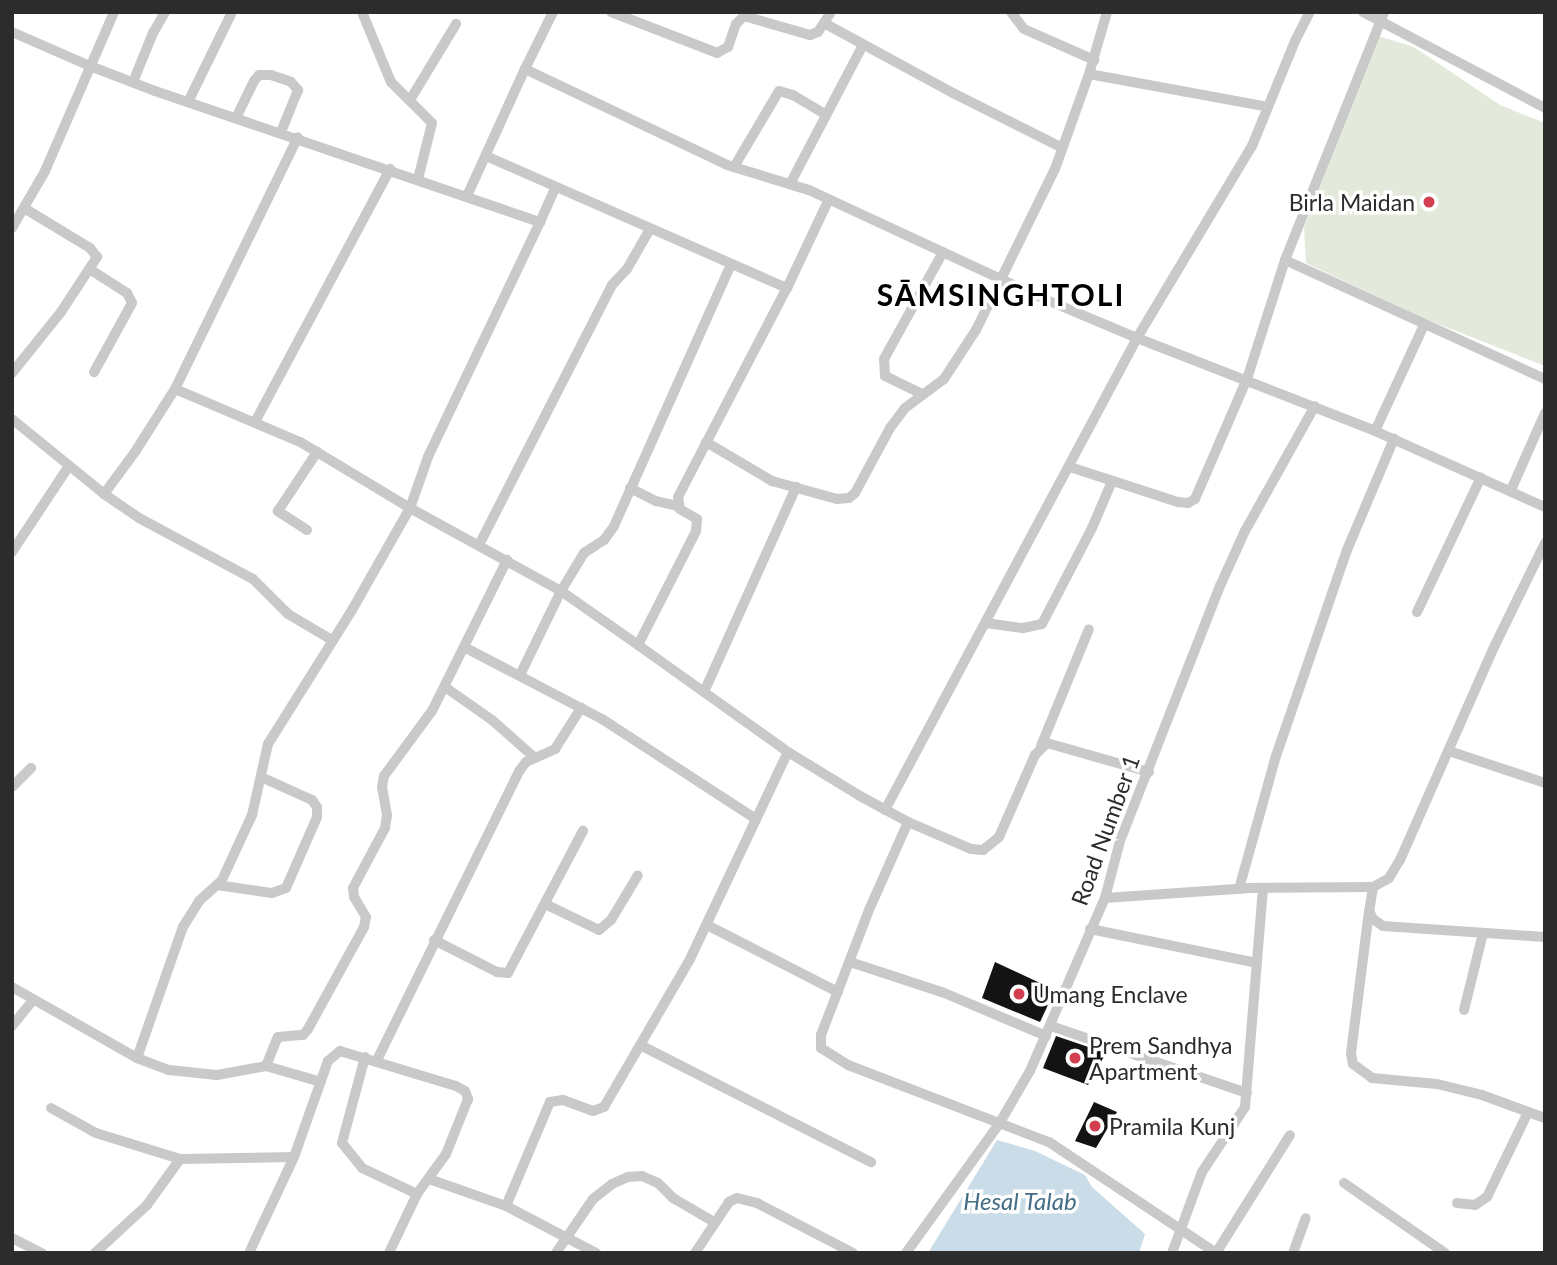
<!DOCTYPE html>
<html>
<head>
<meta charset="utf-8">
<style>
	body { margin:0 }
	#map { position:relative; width:1557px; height:1265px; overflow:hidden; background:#fff; font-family:Lato,sans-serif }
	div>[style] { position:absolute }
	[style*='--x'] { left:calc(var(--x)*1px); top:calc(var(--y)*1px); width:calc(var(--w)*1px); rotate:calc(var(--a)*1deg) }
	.green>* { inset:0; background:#e3e9db }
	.water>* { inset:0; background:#c9dce7 }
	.building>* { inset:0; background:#131313 }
	.street>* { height:10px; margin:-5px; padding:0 5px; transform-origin:5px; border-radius:5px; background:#c9c9c9 }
	.dots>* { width:19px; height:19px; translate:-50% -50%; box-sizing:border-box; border:4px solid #fff; border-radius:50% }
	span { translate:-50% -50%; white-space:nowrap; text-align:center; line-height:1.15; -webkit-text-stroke:7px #fff; paint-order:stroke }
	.poi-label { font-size:23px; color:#2c2c2c }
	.right { translate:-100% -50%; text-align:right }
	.left { translate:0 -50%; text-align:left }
	.street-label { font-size:23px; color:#2c2c2c }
	.water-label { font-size:24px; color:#446e85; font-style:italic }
	.district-label { font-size:30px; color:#000; font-weight:700; letter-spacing:2px }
	.frame { position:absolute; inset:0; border:14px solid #2c2c2c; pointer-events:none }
</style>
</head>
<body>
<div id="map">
	<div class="green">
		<div style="clip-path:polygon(1378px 36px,1414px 47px,1500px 105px,1545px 123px,1545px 366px,1423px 318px,1306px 263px,1304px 228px)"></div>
	</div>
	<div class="water">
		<div style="clip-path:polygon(997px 1140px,1035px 1151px,1085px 1175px,1092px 1187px,1145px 1234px,1139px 1253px,928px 1253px)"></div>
	</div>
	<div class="building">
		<div style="clip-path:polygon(995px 962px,1055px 990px,1040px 1022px,982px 998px)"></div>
		<div style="clip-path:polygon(1056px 1036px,1106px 1053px,1088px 1085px,1043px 1068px)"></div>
		<div style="clip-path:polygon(1094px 1102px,1117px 1112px,1096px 1148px,1075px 1141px)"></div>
	</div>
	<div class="street">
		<div style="--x:362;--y:12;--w:76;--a:67.5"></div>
		<div style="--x:391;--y:82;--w:58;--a:45"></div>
		<div style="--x:432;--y:123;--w:58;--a:104"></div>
		<div style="--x:553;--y:12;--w:64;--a:116.2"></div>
		<div style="--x:525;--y:69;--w:224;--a:25.4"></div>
		<div style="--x:727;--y:165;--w:86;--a:17"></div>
		<div style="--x:809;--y:190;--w:249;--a:24.9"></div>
		<div style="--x:1035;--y:295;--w:111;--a:22.9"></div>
		<div style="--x:1137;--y:338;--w:256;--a:21.3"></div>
		<div style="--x:1375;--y:431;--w:186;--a:24.1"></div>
		<div style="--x:611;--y:12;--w:114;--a:21.1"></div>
		<div style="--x:717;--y:53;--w:13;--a:-29"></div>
		<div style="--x:728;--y:47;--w:24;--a:-71"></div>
		<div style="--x:736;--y:24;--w:11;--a:-45"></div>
		<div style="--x:744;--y:16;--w:69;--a:16.1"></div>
		<div style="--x:810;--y:35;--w:9;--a:-21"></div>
		<div style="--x:818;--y:32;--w:24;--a:-57"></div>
		<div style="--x:1011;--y:12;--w:21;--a:53"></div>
		<div style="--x:1024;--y:29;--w:77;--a:23.9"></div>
		<div style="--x:1363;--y:12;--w:206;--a:27.8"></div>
		<div style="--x:824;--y:23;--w:147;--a:28.5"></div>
		<div style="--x:953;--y:93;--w:121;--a:26.6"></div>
		<div style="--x:12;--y:32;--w:85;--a:23.6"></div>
		<div style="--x:90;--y:66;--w:70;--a:21"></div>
		<div style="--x:155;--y:91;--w:407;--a:18.8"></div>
		<div style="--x:540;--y:222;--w:37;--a:-66"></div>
		<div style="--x:1089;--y:74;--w:182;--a:10.4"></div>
		<div style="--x:133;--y:82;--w:53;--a:-67.8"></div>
		<div style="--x:153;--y:33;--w:24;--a:-60"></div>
		<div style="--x:410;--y:100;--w:89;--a:-58.8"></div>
		<div style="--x:188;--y:102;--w:100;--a:-63.9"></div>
		<div style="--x:236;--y:118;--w:41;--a:-64.1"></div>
		<div style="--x:254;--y:81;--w:8;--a:-50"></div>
		<div style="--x:259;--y:75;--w:12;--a:0"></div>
		<div style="--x:271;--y:75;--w:21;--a:19"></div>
		<div style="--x:291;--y:82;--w:11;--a:49"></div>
		<div style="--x:298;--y:90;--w:45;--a:112"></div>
		<div style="--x:486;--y:156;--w:329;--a:23.7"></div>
		<div style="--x:787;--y:288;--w:98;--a:-64.7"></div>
		<div style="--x:734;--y:167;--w:88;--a:-59.4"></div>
		<div style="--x:779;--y:91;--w:15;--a:16"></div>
		<div style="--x:793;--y:95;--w:39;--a:31"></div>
		<div style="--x:790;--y:184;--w:157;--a:-62.3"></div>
		<div style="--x:467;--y:196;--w:140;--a:-65.5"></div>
		<div style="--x:540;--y:222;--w:260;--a:115.5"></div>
		<div style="--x:428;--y:457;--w:54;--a:109.4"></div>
		<div style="--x:410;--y:508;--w:172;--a:28.8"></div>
		<div style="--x:561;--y:591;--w:94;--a:35"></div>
		<div style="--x:638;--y:645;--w:128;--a:-63"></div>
		<div style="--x:696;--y:531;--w:12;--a:-85"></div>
		<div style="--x:697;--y:519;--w:20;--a:-150"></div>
		<div style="--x:680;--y:509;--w:12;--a:-99"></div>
		<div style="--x:678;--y:497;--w:236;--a:-62.5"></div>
		<div style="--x:12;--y:228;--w:66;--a:-59.9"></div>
		<div style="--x:45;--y:171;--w:173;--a:-66.5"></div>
		<div style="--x:1285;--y:260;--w:286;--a:24.6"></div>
		<div style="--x:91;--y:270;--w:43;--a:32.6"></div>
		<div style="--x:127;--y:293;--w:11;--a:63"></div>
		<div style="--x:132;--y:303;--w:79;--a:118.8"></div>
		<div style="--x:12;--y:373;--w:78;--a:-51.2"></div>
		<div style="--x:61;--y:312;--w:66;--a:-56.8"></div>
		<div style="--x:97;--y:257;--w:11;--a:-128"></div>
		<div style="--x:90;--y:248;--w:77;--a:-148.8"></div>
		<div style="--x:922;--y:394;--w:41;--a:-154.1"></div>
		<div style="--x:885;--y:376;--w:17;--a:-93"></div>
		<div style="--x:884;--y:359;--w:122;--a:-61.1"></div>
		<div style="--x:12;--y:419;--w:119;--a:39.2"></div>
		<div style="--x:104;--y:494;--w:42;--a:34.4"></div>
		<div style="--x:139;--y:518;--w:129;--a:28.2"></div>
		<div style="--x:253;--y:579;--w:49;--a:45"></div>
		<div style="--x:288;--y:614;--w:51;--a:30.6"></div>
		<div style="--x:255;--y:422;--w:287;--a:-61.9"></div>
		<div style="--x:1375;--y:431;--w:117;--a:-65.2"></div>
		<div style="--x:706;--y:442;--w:77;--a:30.6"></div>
		<div style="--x:772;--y:481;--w:67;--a:15.5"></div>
		<div style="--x:837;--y:499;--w:12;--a:-5"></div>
		<div style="--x:849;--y:498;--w:8;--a:-40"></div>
		<div style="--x:855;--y:493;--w:74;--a:-61.7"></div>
		<div style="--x:890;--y:428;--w:25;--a:-53"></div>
		<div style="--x:905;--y:408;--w:49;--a:-36.6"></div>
		<div style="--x:944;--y:379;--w:59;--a:-56.9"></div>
		<div style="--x:976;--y:330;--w:179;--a:-63.9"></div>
		<div style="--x:1055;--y:169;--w:101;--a:-70.3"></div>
		<div style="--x:1089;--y:74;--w:65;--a:-73.8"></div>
		<div style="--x:1070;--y:467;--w:114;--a:18"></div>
		<div style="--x:1178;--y:502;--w:10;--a:6"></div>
		<div style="--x:1188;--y:503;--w:8;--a:-30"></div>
		<div style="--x:1195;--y:499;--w:131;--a:-66.6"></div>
		<div style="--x:1247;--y:379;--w:125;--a:-72.3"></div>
		<div style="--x:1285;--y:260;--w:267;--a:-68.2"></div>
		<div style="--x:630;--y:488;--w:29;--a:27"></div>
		<div style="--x:656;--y:501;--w:22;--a:13"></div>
		<div style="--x:1511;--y:490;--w:84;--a:-66.2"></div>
		<div style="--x:104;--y:494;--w:52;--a:-53.6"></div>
		<div style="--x:135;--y:452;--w:75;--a:-57.6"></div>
		<div style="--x:307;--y:530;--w:35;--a:-147"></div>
		<div style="--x:278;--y:511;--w:71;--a:-56.5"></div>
		<div style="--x:479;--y:545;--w:292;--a:-62.9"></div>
		<div style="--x:612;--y:285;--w:22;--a:-47"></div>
		<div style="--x:627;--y:269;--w:46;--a:-60.1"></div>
		<div style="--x:12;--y:552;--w:103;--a:-56.5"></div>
		<div style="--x:1417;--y:612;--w:149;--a:-64.6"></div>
		<div style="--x:986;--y:623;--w:37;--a:8"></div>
		<div style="--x:1023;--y:628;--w:19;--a:-12"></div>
		<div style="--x:1042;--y:624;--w:108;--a:-62.5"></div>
		<div style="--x:1092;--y:528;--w:51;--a:-66.9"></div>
		<div style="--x:638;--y:645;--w:184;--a:35.5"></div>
		<div style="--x:788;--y:752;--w:84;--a:31.4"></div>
		<div style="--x:860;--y:796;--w:55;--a:28.4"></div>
		<div style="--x:908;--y:822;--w:69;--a:23.2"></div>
		<div style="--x:971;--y:849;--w:12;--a:5"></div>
		<div style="--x:983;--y:850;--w:21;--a:-39"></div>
		<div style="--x:999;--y:837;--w:90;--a:-66.3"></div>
		<div style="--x:1035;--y:755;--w:17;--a:-45"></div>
		<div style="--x:1047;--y:743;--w:106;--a:15.9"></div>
		<div style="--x:466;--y:648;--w:153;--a:27.6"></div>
		<div style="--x:602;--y:719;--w:184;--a:33"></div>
		<div style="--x:520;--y:675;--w:93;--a:-64"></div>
		<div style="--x:561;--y:591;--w:44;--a:-58.8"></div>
		<div style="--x:584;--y:553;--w:24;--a:-33"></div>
		<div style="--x:604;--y:540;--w:17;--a:-54"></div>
		<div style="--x:614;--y:526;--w:287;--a:-65.9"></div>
		<div style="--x:445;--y:687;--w:57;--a:35.1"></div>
		<div style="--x:492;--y:720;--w:57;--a:41.5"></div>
		<div style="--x:704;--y:692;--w:225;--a:-65.8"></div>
		<div style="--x:1041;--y:746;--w:126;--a:-67.7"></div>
		<div style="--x:1449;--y:751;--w:101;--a:18.4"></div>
		<div style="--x:12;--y:787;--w:27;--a:-45"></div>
		<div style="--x:885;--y:810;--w:535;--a:-61.9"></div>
		<div style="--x:1137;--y:338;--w:224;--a:-59.1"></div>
		<div style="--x:1252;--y:146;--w:113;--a:-67.7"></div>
		<div style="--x:1295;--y:41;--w:33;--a:-63"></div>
		<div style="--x:908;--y:822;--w:96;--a:113.9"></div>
		<div style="--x:869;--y:910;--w:134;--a:111"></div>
		<div style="--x:821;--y:1035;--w:13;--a:90"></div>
		<div style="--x:821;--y:1048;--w:32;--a:32"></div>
		<div style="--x:848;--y:1065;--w:215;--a:21"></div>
		<div style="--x:1049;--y:1142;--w:201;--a:33.6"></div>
		<div style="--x:217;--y:885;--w:56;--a:8.3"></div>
		<div style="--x:272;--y:893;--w:15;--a:-20"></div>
		<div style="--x:286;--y:888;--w:77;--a:-66.4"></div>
		<div style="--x:317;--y:817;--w:10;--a:-90"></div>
		<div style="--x:317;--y:807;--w:9;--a:-126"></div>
		<div style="--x:312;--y:800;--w:56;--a:-155.7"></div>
		<div style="--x:1373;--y:887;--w:24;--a:99"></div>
		<div style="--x:1369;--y:911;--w:9;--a:63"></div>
		<div style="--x:1373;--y:919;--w:12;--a:35"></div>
		<div style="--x:1383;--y:926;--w:162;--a:3.9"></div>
		<div style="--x:1239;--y:889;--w:138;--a:-74.5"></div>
		<div style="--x:1276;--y:756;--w:218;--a:-71"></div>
		<div style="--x:1347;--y:550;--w:121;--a:-67.1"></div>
		<div style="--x:1105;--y:898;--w:146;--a:-3.9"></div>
		<div style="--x:1251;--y:888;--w:122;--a:-0.5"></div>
		<div style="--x:1373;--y:887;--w:18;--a:-29"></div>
		<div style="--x:1389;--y:878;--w:21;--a:-59"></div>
		<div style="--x:1400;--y:860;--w:235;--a:-66.2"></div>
		<div style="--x:1495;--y:645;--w:114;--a:-63.9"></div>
		<div style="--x:545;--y:904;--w:60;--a:25.7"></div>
		<div style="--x:599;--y:930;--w:16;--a:-40"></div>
		<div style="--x:611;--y:920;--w:52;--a:-59"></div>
		<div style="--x:1369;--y:911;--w:144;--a:97.2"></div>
		<div style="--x:1351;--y:1054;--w:10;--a:79"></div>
		<div style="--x:1353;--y:1064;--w:24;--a:36"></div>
		<div style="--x:1372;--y:1078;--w:65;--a:5.3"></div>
		<div style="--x:1437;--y:1084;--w:46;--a:13.7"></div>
		<div style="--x:1482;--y:1095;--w:67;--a:20.1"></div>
		<div style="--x:707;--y:925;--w:147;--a:27.1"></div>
		<div style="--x:1090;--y:929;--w:170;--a:11.5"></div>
		<div style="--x:434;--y:940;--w:71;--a:26.9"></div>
		<div style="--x:497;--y:972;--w:11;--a:5"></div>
		<div style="--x:508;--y:973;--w:161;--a:-62.2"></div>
		<div style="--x:850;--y:962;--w:97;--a:18.1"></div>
		<div style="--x:942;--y:992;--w:113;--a:22.9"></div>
		<div style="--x:12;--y:987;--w:144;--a:29.6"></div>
		<div style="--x:137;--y:1058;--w:34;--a:21"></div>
		<div style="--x:169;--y:1070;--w:48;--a:5.9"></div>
		<div style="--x:217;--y:1075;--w:50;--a:-10.4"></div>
		<div style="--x:266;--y:1066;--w:57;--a:16.2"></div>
		<div style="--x:1464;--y:1010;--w:79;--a:-76.1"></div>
		<div style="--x:12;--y:1026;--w:32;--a:-51"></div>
		<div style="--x:1051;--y:1026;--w:207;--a:18.9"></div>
		<div style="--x:642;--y:1046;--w:257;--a:26.9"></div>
		<div style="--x:365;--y:1057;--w:89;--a:105"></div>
		<div style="--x:342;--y:1143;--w:32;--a:51"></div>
		<div style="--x:362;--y:1168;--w:61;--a:25.3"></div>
		<div style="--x:137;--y:1058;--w:139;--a:-70.7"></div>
		<div style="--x:183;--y:927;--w:31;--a:-58"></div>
		<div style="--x:199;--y:901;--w:31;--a:-42"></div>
		<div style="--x:222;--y:880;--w:72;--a:-65.2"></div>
		<div style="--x:252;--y:815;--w:73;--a:-77.3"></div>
		<div style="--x:268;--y:744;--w:158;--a:-57.9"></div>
		<div style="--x:352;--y:610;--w:117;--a:-60.4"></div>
		<div style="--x:410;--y:508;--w:128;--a:-149"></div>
		<div style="--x:300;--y:442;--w:136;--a:-157"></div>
		<div style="--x:175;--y:389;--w:280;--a:-64"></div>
		<div style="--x:377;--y:1060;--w:323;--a:-63.8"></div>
		<div style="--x:520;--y:770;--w:10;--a:-53"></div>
		<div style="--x:526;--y:762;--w:32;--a:-24"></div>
		<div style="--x:555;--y:749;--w:49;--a:-57.6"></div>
		<div style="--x:266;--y:1066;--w:31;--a:-68"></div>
		<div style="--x:278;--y:1037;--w:25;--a:-5"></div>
		<div style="--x:303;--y:1035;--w:8;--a:-50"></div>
		<div style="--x:308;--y:1029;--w:116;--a:-61.2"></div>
		<div style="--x:364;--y:927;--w:10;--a:-79"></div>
		<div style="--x:366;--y:917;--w:23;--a:-121"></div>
		<div style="--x:354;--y:897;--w:9;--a:-96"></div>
		<div style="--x:353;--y:888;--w:68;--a:-61.9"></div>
		<div style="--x:385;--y:828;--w:13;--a:-81"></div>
		<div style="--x:387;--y:815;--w:28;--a:-100"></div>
		<div style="--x:382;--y:787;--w:11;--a:-80"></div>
		<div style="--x:384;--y:776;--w:81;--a:-53.6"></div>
		<div style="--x:432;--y:711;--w:169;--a:-63.6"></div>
		<div style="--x:51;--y:1108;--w:51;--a:29.1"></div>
		<div style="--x:96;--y:1133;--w:88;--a:17.2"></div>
		<div style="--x:180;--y:1159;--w:114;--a:-1"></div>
		<div style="--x:429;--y:1179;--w:82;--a:19.3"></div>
		<div style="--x:506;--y:1206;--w:102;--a:27.6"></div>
		<div style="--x:1344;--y:1183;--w:123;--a:34.7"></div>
		<div style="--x:1457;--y:1203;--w:18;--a:6"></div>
		<div style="--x:1475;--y:1205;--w:14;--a:-34"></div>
		<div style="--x:1487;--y:1197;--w:94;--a:-64.2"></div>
		<div style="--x:506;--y:1206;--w:113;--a:-67.1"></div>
		<div style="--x:550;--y:1102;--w:13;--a:-9"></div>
		<div style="--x:563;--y:1100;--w:32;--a:20"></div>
		<div style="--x:593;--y:1111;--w:12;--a:-20"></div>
		<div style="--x:604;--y:1107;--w:171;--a:-59.8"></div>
		<div style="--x:690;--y:959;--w:229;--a:-64.7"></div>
		<div style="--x:12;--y:1238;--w:34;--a:27"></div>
		<div style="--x:95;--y:1253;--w:71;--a:-42.7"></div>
		<div style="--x:147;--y:1205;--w:57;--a:-54.3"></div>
		<div style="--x:249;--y:1253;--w:106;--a:-64.9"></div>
		<div style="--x:294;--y:1157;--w:102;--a:-70.5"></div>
		<div style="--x:328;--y:1061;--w:16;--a:-40"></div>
		<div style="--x:340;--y:1051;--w:121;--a:16.8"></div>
		<div style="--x:456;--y:1086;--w:10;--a:29"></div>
		<div style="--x:465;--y:1091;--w:9;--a:69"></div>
		<div style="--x:468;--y:1099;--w:59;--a:111.8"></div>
		<div style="--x:446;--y:1154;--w:49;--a:125.9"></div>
		<div style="--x:417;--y:1194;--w:65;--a:115.4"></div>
		<div style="--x:556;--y:1253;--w:65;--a:-55.6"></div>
		<div style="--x:593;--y:1199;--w:24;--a:-38"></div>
		<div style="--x:612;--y:1184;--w:17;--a:-24"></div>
		<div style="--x:628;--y:1177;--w:14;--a:-4"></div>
		<div style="--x:642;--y:1176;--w:17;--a:24"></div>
		<div style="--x:658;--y:1183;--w:21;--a:45"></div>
		<div style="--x:673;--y:1198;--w:48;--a:30.3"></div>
		<div style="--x:695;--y:1253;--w:61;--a:-56.3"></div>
		<div style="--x:729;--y:1202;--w:9;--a:-27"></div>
		<div style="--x:737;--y:1198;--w:21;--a:14"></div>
		<div style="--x:757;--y:1203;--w:108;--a:27.5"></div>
		<div style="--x:906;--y:1253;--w:159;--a:-54.2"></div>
		<div style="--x:999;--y:1124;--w:61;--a:-59.7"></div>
		<div style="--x:1030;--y:1071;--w:189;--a:-66.6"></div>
		<div style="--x:1105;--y:898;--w:59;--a:-75.3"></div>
		<div style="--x:1120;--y:841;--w:274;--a:-68.6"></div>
		<div style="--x:1220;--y:586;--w:60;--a:-65.6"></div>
		<div style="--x:1245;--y:531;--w:143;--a:-60.8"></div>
		<div style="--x:1172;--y:1253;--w:86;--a:-69.7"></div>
		<div style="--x:1202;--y:1172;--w:78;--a:-56.5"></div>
		<div style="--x:1245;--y:1107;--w:220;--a:-85.3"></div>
		<div style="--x:1216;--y:1253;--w:139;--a:-57.9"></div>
		<div style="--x:1293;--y:1253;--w:37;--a:-70"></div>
	</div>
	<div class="dots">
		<div style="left:1429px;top:202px;background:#d2404f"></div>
		<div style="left:1019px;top:994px;background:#d2404f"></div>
		<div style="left:1075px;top:1058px;background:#d2404f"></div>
		<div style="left:1095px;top:1126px;background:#d2404f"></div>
	</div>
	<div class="poi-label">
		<span class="right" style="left:1415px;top:202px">Birla Maidan</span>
		<span class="left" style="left:1033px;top:994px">Umang Enclave</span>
		<span class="left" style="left:1089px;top:1058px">Prem Sandhya<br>Apartment</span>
		<span class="left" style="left:1109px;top:1126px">Pramila Kunj</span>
	</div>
	<div class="street-label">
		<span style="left:1105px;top:830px;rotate:-70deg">Road Number 1</span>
	</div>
	<div class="water-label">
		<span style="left:1020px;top:1201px">Hesal Talab</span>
	</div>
	<div class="district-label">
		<span style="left:1001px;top:294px">SĀMSINGHTOLI</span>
	</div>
	<div class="frame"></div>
</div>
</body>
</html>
